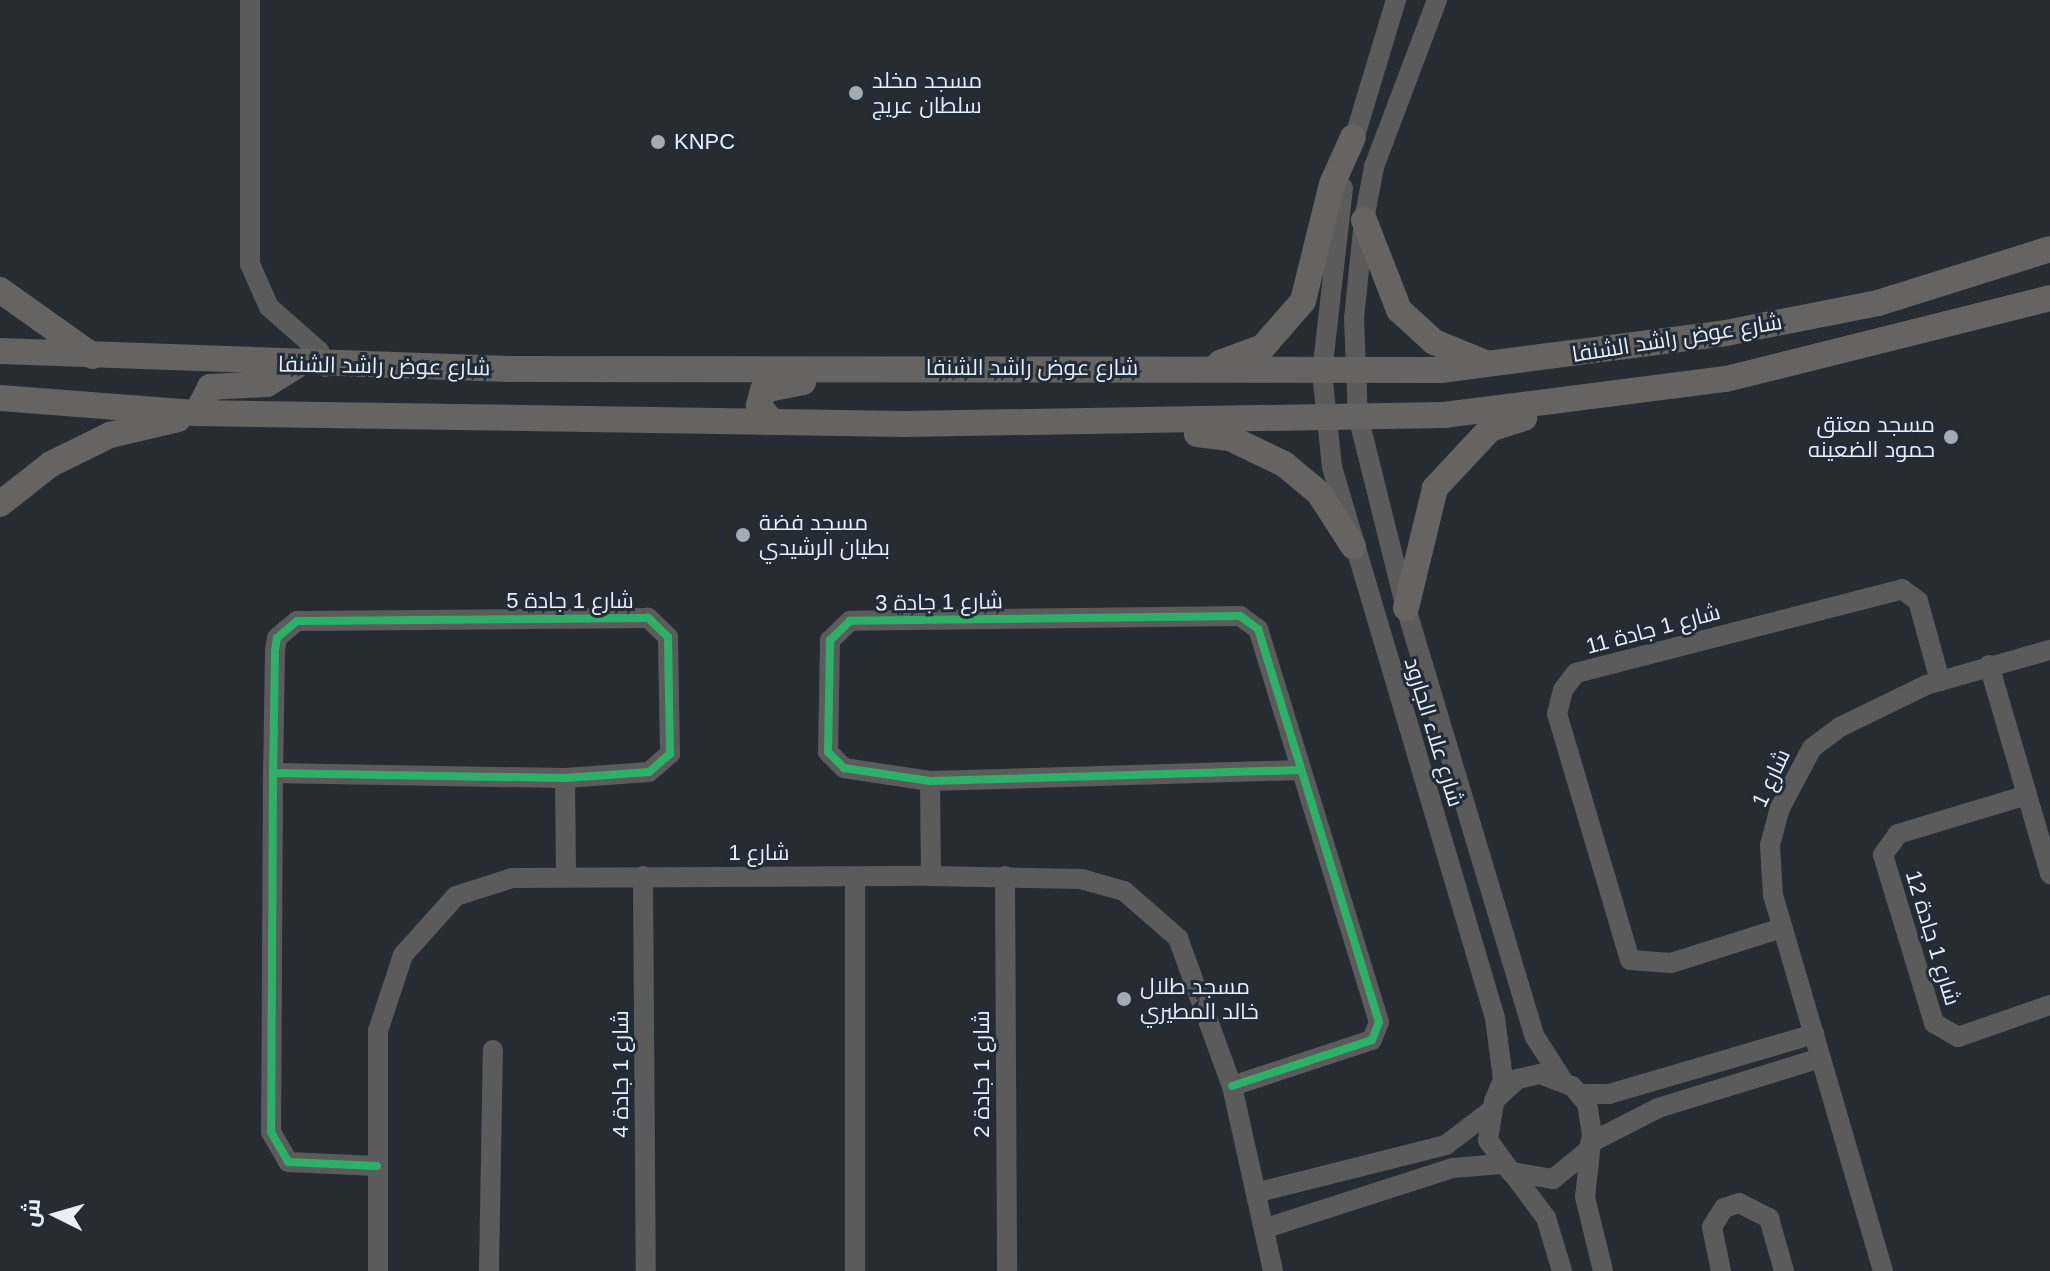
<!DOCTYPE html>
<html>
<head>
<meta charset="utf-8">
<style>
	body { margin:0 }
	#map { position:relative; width:2050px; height:1271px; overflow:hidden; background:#272c33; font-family:Helvetica,Cairo,sans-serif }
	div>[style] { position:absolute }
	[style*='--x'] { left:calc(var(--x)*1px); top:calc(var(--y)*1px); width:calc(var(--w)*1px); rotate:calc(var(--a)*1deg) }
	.minor>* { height:20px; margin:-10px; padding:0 10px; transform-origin:10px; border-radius:10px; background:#5b5b5b }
	.major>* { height:26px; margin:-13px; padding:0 13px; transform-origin:13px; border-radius:13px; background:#666363 }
	.cycleway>* { height:8px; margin:-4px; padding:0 4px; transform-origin:4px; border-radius:4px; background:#2db169 }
	.dots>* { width:22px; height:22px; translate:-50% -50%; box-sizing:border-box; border:4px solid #222b38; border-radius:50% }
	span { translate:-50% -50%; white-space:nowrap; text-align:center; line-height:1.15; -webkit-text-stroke:6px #222b38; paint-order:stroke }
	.poi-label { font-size:22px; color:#e9eff8 }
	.left { translate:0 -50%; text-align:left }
	.right { translate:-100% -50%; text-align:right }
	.street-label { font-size:22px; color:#e9eff8 }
	.north { position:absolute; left:16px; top:1175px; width:80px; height:80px; -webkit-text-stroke:6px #222b38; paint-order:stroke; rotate:275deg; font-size:22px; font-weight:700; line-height:32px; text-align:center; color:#e9eff8 }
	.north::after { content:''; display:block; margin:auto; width:28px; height:36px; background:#e9eff8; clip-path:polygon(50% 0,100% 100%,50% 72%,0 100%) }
</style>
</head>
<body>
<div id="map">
	<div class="minor">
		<div style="--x:250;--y:0;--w:264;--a:90"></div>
		<div style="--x:250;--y:264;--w:47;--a:66.2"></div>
		<div style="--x:269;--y:307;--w:67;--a:41.3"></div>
		<div style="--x:319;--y:351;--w:17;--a:69"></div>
		<div style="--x:1437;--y:0;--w:178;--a:110.7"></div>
		<div style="--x:1374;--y:167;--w:54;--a:100.7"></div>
		<div style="--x:1364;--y:220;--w:99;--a:95.8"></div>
		<div style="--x:1354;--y:318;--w:98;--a:87.7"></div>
		<div style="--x:1358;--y:416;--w:198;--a:76"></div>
		<div style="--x:1406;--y:608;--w:448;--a:73.3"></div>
		<div style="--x:1535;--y:1037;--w:50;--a:57.3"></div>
		<div style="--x:1351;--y:149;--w:156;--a:-73.2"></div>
		<div style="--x:1343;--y:188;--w:186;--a:96.5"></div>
		<div style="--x:1322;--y:373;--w:95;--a:83.9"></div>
		<div style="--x:1332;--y:467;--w:575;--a:73.52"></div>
		<div style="--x:1495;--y:1018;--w:63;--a:82.6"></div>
		<div style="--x:1503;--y:1080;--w:23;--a:113"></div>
		<div style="--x:1989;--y:665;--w:218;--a:73.7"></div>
		<div style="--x:273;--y:773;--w:292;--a:1"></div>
		<div style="--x:565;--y:778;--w:84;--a:-4.1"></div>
		<div style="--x:649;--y:772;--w:28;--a:-41"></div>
		<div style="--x:670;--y:754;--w:117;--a:-91"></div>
		<div style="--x:668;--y:637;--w:28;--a:-136"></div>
		<div style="--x:648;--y:618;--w:351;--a:179.5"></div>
		<div style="--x:297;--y:621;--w:26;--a:140"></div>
		<div style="--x:277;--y:638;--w:13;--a:99"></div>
		<div style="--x:275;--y:651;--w:122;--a:90.9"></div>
		<div style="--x:273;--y:773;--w:359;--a:90.3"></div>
		<div style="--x:271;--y:1132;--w:34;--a:60"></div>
		<div style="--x:288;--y:1162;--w:89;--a:2.6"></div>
		<div style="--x:565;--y:778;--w:98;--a:89.4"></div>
		<div style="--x:930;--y:781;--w:95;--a:89.4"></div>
		<div style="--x:2027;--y:795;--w:135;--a:163.2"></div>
		<div style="--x:1898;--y:834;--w:26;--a:126"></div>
		<div style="--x:1883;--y:855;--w:176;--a:73.1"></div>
		<div style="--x:1934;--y:1023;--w:28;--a:30"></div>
		<div style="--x:1958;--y:1037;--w:97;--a:-19.2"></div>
		<div style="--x:643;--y:876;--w:395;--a:89.6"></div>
		<div style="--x:1005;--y:876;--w:395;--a:89.7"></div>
		<div style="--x:855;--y:878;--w:393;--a:90"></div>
		<div style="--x:1782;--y:928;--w:116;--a:162.5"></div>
		<div style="--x:1671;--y:963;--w:41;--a:-175.8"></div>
		<div style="--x:1630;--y:960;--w:257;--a:-106.5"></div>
		<div style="--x:1557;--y:714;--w:25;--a:-76"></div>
		<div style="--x:1563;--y:690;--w:21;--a:-53"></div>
		<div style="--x:1576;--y:673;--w:337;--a:-14.4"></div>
		<div style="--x:1902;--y:589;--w:20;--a:37"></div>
		<div style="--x:1918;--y:601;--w:83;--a:74.6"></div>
		<div style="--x:1232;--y:1086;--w:147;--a:-18.2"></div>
		<div style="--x:1372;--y:1040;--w:19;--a:-69"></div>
		<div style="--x:1379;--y:1022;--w:411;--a:-107.1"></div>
		<div style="--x:1258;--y:629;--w:22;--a:-144"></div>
		<div style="--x:1240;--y:616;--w:390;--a:179.3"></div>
		<div style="--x:850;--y:621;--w:28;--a:136"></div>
		<div style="--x:830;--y:640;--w:112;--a:91"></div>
		<div style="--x:828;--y:752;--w:23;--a:45"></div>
		<div style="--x:844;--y:768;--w:87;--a:8.6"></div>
		<div style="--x:930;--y:781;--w:369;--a:-1.7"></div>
		<div style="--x:1581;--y:1094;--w:28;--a:0"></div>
		<div style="--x:1609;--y:1094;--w:214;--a:-16.3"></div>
		<div style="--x:1590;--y:1143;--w:76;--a:-27.2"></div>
		<div style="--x:1658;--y:1108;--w:170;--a:-17.1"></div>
		<div style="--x:1586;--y:1152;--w:43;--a:140.7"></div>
		<div style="--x:1553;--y:1179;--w:43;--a:-170.5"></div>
		<div style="--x:1511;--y:1172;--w:39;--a:-126"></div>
		<div style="--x:1488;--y:1140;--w:39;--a:-81"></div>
		<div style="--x:1494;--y:1101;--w:33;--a:-43"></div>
		<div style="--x:1518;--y:1079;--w:23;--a:-13"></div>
		<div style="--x:1540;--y:1074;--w:34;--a:21"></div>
		<div style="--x:1572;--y:1086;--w:23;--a:49"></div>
		<div style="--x:1587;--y:1103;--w:30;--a:81"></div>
		<div style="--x:1592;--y:1133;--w:64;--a:96.2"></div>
		<div style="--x:1585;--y:1197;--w:76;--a:76.3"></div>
		<div style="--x:1514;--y:1175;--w:54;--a:53.3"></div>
		<div style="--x:1546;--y:1218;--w:55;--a:73.2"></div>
		<div style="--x:1259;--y:1192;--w:193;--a:-14.1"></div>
		<div style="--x:1446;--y:1145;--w:54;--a:-37.5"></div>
		<div style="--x:1266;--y:1228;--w:196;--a:-17.8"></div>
		<div style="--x:1453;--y:1168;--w:49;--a:-4.7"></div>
		<div style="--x:378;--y:1271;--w:240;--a:-90"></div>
		<div style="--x:378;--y:1031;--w:80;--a:-71.8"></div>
		<div style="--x:403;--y:955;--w:79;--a:-48.1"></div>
		<div style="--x:456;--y:896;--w:59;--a:-17.8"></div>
		<div style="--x:512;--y:878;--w:419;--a:-0.3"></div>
		<div style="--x:931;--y:876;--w:150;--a:1.1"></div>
		<div style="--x:1081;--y:879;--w:45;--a:15.6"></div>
		<div style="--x:1124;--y:891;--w:72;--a:41"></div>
		<div style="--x:1178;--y:938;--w:158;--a:70"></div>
		<div style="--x:1232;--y:1086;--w:189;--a:77.5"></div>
		<div style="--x:489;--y:1271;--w:221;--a:-89"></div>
		<div style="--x:1721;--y:1271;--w:45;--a:-101.6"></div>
		<div style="--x:1712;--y:1227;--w:22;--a:-58"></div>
		<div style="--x:1724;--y:1208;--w:16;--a:-18"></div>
		<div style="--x:1739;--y:1203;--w:34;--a:27"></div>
		<div style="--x:1769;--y:1218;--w:55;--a:74.2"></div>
		<div style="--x:1883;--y:1271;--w:391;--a:-106.3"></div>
		<div style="--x:1773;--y:896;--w:51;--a:-93.4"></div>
		<div style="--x:1770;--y:845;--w:38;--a:-75"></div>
		<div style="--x:1780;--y:808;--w:68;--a:-61.9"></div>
		<div style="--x:1812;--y:748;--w:35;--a:-37"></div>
		<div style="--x:1840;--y:727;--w:96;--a:-26"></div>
		<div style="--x:1926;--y:685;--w:129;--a:-15.8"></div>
	</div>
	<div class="major">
		<div style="--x:1364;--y:220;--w:97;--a:68.7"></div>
		<div style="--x:1399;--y:310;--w:47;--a:42.4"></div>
		<div style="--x:1434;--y:342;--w:53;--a:22.2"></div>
		<div style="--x:0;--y:290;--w:114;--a:35.4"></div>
		<div style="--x:0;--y:351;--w:509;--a:2.03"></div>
		<div style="--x:509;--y:369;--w:932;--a:0.06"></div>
		<div style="--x:1441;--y:370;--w:287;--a:-7.4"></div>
		<div style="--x:1726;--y:333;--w:155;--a:-11.2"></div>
		<div style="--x:1878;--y:303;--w:180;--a:-17.4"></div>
		<div style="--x:1220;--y:363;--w:46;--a:-20.4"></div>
		<div style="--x:1263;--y:347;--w:61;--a:-49"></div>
		<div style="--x:1303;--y:301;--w:121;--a:-76.1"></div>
		<div style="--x:1332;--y:184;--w:51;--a:-65.9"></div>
		<div style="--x:0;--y:398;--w:198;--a:4.4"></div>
		<div style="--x:197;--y:413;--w:708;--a:0.89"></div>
		<div style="--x:905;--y:424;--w:539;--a:-0.96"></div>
		<div style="--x:1444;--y:415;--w:284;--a:-7.3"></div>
		<div style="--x:1726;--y:379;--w:334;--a:-14"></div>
		<div style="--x:197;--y:413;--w:29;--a:-63"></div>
		<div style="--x:210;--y:387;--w:57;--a:-3"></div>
		<div style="--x:267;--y:384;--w:36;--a:-32"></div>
		<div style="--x:769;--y:418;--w:16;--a:-130"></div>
		<div style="--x:759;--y:406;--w:16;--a:-76"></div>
		<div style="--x:763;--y:390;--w:41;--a:-11.3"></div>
		<div style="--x:1197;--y:434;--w:33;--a:7"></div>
		<div style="--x:1230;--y:438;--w:60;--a:25.7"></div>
		<div style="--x:1284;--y:464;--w:45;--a:39.6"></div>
		<div style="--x:1319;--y:493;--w:63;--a:57.3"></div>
		<div style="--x:0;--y:504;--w:65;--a:-38.1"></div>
		<div style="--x:51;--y:464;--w:66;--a:-26.2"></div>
		<div style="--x:110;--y:435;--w:70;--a:-13.2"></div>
		<div style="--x:1406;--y:608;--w:123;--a:-76.4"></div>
		<div style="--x:1435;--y:488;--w:81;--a:-47"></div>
		<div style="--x:1490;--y:429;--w:36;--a:-18"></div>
	</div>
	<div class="cycleway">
		<div style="--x:273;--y:773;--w:292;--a:1"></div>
		<div style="--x:565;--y:778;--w:84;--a:-4.1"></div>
		<div style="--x:649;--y:772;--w:28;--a:-41"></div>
		<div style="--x:670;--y:754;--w:117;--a:-91"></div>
		<div style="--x:668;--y:637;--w:28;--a:-136"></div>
		<div style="--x:648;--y:618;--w:351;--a:179.5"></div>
		<div style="--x:297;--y:621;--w:26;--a:140"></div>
		<div style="--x:277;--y:638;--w:13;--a:99"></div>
		<div style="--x:275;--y:651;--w:122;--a:90.9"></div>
		<div style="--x:273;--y:773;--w:359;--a:90.3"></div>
		<div style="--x:271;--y:1132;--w:34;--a:60"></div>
		<div style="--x:288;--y:1162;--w:89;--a:2.6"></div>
		<div style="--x:1232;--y:1086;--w:147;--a:-18.2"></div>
		<div style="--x:1372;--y:1040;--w:19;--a:-69"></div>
		<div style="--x:1379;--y:1022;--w:411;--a:-107.1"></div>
		<div style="--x:1258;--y:629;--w:22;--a:-144"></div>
		<div style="--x:1240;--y:616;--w:390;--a:179.3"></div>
		<div style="--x:850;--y:621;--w:28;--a:136"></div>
		<div style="--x:830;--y:640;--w:112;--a:91"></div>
		<div style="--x:828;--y:752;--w:23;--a:45"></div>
		<div style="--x:844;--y:768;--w:87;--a:8.6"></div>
		<div style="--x:930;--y:781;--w:369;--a:-1.7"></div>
	</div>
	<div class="dots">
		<div style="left:856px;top:93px;background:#a5abb3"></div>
		<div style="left:658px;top:142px;background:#a5abb3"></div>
		<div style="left:1951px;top:437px;background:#a5abb3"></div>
		<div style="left:743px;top:535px;background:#a5abb3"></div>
		<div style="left:1124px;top:999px;background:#a5abb3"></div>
	</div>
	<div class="poi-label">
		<span class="left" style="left:872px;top:93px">مسجد مخلد<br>سلطان عريج</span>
		<span class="left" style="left:674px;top:142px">KNPC</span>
		<span class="right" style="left:1935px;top:437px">مسجد معتق<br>حمود الضعينه</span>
		<span class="left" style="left:759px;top:535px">مسجد فضة<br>بطيان الرشيدي</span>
		<span class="left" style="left:1140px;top:999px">مسجد طلال<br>خالد المطيري</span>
	</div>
	<div class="street-label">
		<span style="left:1677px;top:338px;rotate:-9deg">شارع عوض راشد الشنفا</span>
		<span style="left:384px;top:366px;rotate:1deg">شارع عوض راشد الشنفا</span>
		<span style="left:1032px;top:368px">شارع عوض راشد الشنفا</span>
		<span style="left:570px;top:601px">شارع 1 جادة 5</span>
		<span style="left:939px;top:602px;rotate:-1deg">شارع 1 جادة 3</span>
		<span style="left:1653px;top:629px;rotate:-15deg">شارع 1 جادة 11</span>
		<span style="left:1434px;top:732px;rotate:73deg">شارع علاء الجارود</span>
		<span style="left:1771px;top:778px;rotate:-65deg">شارع 1</span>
		<span style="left:759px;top:853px">شارع 1</span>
		<span style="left:1933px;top:938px;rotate:73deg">شارع 1 جادة 12</span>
		<span style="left:621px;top:1074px;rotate:-90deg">شارع 1 جادة 4</span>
		<span style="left:982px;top:1074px;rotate:-90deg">شارع 1 جادة 2</span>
	</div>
	<div class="north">ش</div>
</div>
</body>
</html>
